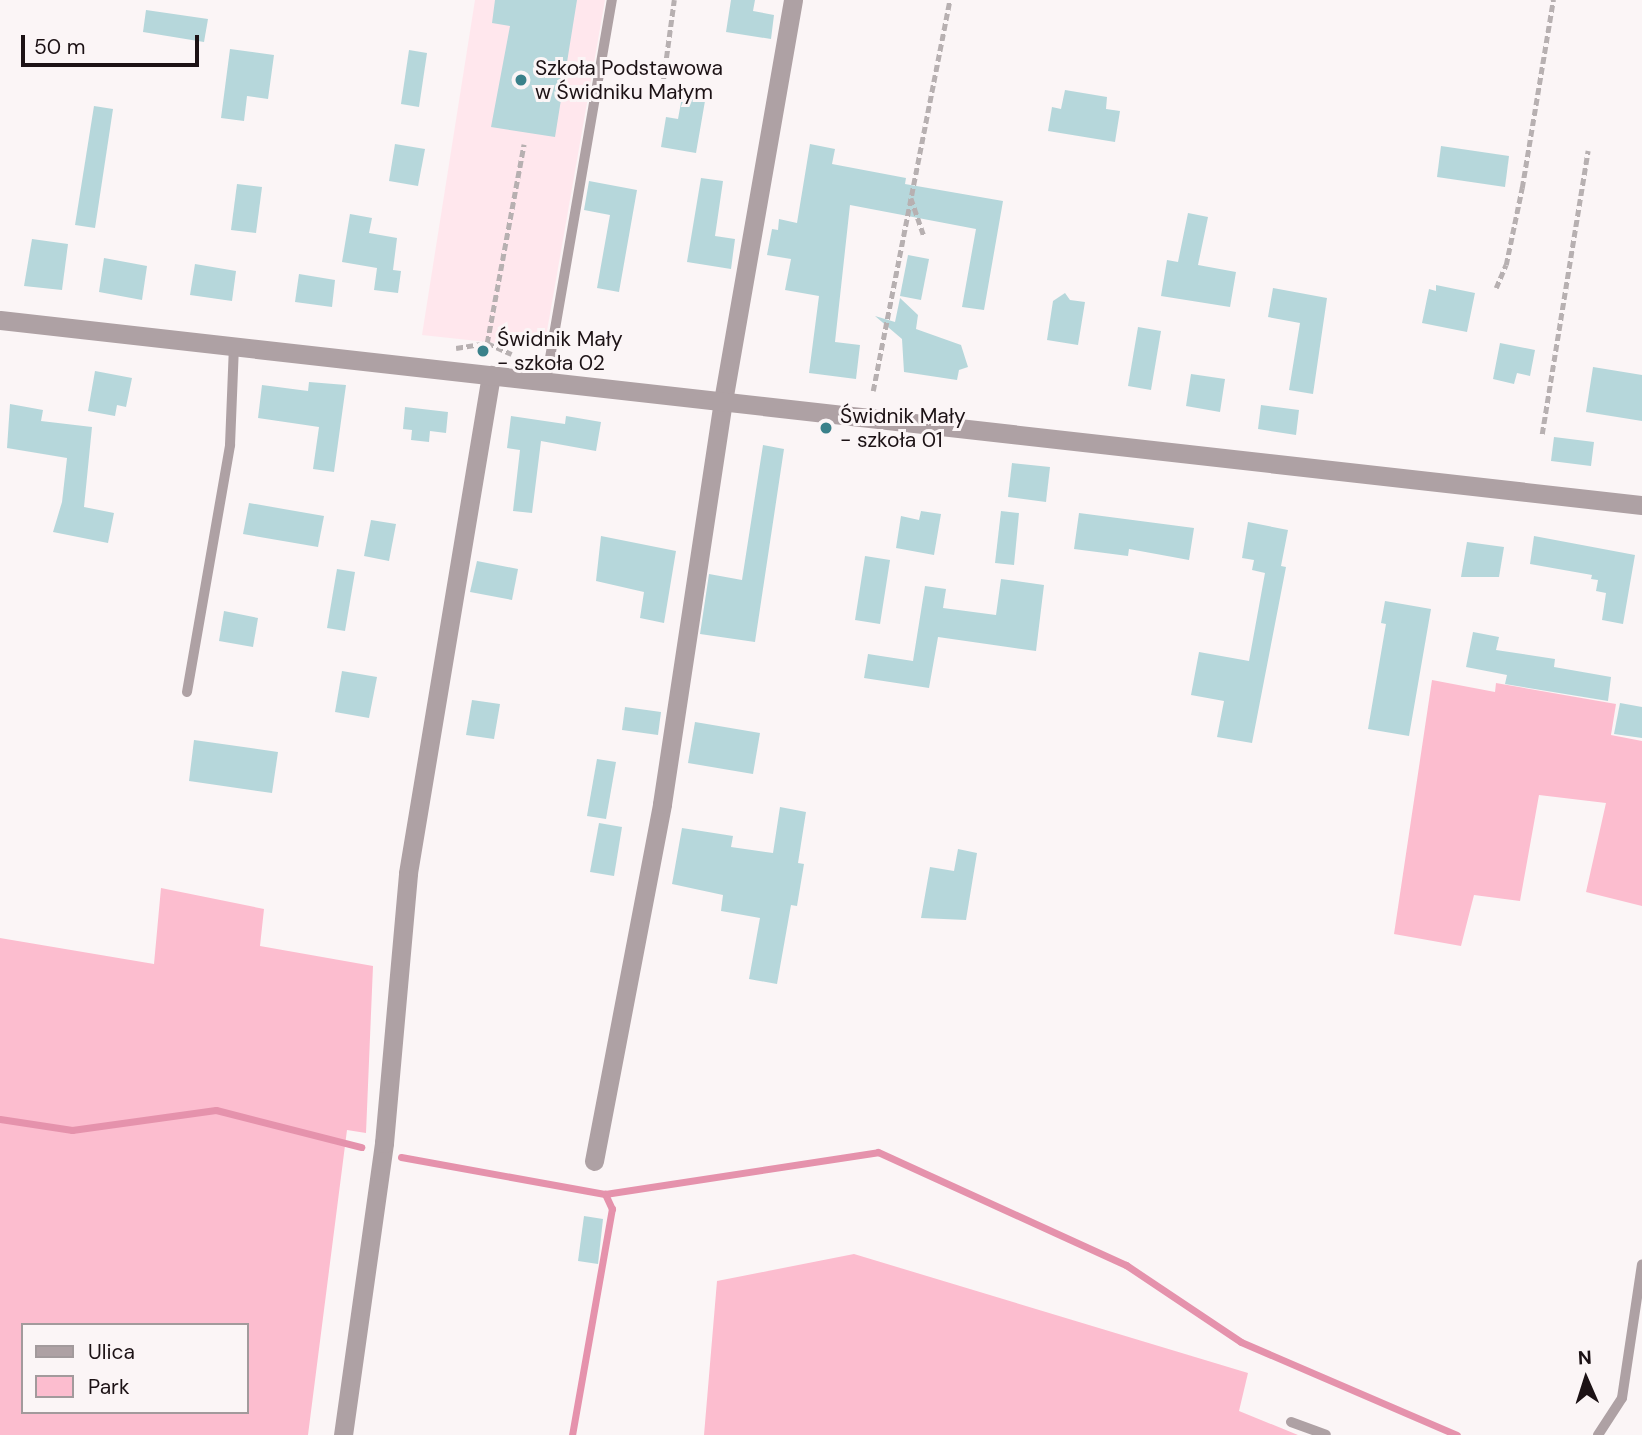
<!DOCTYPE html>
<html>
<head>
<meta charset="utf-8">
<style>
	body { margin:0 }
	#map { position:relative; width:1642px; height:1435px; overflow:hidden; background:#fbf5f6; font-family:"DM Sans",sans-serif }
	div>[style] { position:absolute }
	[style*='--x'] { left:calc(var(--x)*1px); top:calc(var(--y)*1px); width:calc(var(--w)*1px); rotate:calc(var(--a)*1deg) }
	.built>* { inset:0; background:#ffe7ed }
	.green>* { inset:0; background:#fcbdcf }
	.stream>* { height:7px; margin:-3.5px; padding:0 3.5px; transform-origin:3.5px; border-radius:3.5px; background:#e592ac }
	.building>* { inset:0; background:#b6d7db }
	.path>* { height:4.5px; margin-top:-2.25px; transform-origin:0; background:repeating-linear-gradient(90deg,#b7b0b1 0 7px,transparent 0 10.5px) }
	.service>* { height:10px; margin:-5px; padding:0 5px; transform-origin:5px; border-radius:5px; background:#aea1a4 }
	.minor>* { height:19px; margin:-9.5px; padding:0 9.5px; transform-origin:9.5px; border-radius:9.5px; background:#aea1a4 }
	.tertiary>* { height:19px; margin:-9.5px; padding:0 9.5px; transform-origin:9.5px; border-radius:9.5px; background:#aea1a4 }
	.dots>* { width:19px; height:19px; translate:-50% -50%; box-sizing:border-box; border:4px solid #fbf5f6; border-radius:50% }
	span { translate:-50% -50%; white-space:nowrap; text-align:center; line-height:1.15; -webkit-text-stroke:6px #fbf5f6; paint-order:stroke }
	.poi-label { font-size:21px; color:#1c1215 }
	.left { translate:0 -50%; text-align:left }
	.legend { position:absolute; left:21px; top:1323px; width:228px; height:91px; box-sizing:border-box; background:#fbf5f6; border:2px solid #a29a9c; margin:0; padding:9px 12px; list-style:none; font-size:21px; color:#1c1215 }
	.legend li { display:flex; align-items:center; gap:14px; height:35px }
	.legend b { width:35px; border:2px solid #a29a9c }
	.north { position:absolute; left:1551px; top:1344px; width:70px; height:70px; -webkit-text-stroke:5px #fbf5f6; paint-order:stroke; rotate:357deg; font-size:19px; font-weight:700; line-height:28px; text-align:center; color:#1c1215 }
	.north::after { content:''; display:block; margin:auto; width:24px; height:32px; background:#1c1215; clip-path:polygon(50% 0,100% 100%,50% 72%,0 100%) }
	.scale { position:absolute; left:21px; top:35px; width:178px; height:32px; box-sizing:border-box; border:4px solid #1c1215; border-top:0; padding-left:9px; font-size:21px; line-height:24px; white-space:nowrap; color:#1c1215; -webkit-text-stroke:5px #fbf5f6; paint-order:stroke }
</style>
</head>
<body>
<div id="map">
	<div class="built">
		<div style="clip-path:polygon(475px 0,605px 0,544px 348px,422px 335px)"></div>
	</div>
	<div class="green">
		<div style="clip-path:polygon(1432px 680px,1495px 692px,1496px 683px,1616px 704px,1611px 735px,1642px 741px,1642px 906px,1586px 892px,1606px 803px,1539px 795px,1520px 901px,1474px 895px,1461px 946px,1394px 934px)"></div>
		<div style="clip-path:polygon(evenodd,161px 888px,264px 909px,260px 946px,373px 966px,366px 1133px,347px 1130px,308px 1435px,0 1435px,0 938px,154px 964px,161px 888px,23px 1325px,247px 1325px,247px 1412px,23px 1412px,23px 1325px)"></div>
		<div style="clip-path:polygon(854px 1254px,1248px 1373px,1239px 1411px,1298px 1435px,704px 1435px,717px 1281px)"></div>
	</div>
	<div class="stream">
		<div style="--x:0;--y:1119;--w:73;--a:8.7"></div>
		<div style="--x:72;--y:1130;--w:145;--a:-7.9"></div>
		<div style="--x:216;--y:1110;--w:150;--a:14.3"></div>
		<div style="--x:401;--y:1157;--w:207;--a:10.3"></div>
		<div style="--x:572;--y:1435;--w:230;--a:-80"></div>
		<div style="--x:612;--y:1209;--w:17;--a:-115"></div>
		<div style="--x:605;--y:1194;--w:276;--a:-8.7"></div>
		<div style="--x:878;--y:1152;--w:273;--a:24.5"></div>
		<div style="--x:1126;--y:1265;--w:138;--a:33.8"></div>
		<div style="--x:1241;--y:1342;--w:235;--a:23.3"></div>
	</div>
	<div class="building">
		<div style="clip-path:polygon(495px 0,577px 0,555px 137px,491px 127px,510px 26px,492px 23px)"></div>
		<div style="clip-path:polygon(731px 0,755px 0,753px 11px,774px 15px,771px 39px,726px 32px)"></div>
		<div style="clip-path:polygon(146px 10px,208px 19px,204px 42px,143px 32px)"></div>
		<div style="clip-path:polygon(230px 49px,274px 55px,268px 99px,247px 96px,244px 121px,221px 118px)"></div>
		<div style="clip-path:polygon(409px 50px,427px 53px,419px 107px,401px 104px)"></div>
		<div style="clip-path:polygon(1065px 90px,1107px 97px,1106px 109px,1120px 111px,1115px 142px,1048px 131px,1052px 107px,1061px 109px)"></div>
		<div style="clip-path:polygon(682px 97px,705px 101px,696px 153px,661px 147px,666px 117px,678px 119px)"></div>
		<div style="clip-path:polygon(94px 106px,113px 109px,95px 228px,75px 225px)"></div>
		<div style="clip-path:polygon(395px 144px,425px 149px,418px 186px,389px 181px)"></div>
		<div style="clip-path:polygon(810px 144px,835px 149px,832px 164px,906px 178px,905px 184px,1003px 201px,984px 310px,962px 307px,976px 229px,850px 205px,835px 342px,860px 345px,856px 379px,809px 373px,819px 296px,785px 290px,791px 259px,767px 255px,772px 229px,778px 230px,779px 219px,797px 223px)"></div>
		<div style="clip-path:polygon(1441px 146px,1509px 156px,1505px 187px,1437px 177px)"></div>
		<div style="clip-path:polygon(701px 178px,723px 181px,715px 236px,735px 239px,731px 269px,687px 262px)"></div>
		<div style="clip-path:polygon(589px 181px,637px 190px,619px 292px,597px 288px,610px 215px,584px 210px)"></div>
		<div style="clip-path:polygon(237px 184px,262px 187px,256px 233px,231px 230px)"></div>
		<div style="clip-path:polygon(1188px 213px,1208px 217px,1198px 265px,1236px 272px,1230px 307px,1161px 296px,1167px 260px,1178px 262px)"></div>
		<div style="clip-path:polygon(350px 214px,372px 218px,369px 233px,397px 238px,393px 270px,401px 271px,398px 293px,374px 290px,377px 268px,342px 262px)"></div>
		<div style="clip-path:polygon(32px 239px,68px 244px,62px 290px,24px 286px)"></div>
		<div style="clip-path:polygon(908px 255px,929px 259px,921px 300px,900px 296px)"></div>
		<div style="clip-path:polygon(104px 258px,147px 266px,142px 300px,99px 292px)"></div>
		<div style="clip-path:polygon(195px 264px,236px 271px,232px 301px,190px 295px)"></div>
		<div style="clip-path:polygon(299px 274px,335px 280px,332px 307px,295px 302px)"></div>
		<div style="clip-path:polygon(1436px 285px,1475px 293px,1467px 332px,1422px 323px,1429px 289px,1436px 291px)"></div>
		<div style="clip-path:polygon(1273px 288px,1327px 298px,1313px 394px,1289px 390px,1300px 323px,1268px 317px)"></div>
		<div style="clip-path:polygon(1065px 293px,1070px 300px,1085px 302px,1078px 345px,1047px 340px,1053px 301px)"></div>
		<div style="clip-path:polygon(900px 298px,918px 315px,916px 329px,961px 345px,968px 367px,959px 370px,957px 380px,904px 372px,902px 339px,875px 316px,895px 322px)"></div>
		<div style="clip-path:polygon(1138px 327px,1161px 331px,1151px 390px,1128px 386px)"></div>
		<div style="clip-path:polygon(1500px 343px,1535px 350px,1530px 376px,1517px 373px,1514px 384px,1493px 379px)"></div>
		<div style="clip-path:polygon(1593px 367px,1642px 375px,1642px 421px,1586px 412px)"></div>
		<div style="clip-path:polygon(95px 371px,132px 378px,126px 407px,117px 405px,115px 416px,88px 411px)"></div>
		<div style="clip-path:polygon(1191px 374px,1225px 379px,1220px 412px,1186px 406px)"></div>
		<div style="clip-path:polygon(309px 382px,346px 385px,334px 472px,313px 469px,319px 427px,258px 418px,262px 385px,308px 391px)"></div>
		<div style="clip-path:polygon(10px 404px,43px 410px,41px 421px,92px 427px,84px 507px,114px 513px,108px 543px,53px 532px,62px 502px,67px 458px,7px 448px)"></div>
		<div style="clip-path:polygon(1261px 405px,1299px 410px,1296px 435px,1258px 429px)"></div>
		<div style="clip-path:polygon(405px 407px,448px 412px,446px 433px,430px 431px,429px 442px,411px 440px,412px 430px,403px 429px)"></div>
		<div style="clip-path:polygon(511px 416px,565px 424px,566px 416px,601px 422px,596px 451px,541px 441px,532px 513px,513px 511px,520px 450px,507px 448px)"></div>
		<div style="clip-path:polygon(1554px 437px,1594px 442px,1591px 466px,1551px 461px)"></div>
		<div style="clip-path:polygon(763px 445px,784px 449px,755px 642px,700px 634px,709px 574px,742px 580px)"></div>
		<div style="clip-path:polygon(1012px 463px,1050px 467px,1046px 502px,1008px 497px)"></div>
		<div style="clip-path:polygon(249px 503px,324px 516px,318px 547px,243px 534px)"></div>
		<div style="clip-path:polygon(921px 511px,941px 514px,934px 555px,896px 548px,901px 516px,919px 520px)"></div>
		<div style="clip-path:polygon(1001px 511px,1019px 513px,1014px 565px,995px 563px)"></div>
		<div style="clip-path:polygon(1079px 513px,1194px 528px,1189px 560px,1129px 549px,1128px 556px,1074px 549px)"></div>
		<div style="clip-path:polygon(371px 520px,396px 524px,389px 561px,364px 556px)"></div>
		<div style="clip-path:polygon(1248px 522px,1288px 530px,1281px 566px,1286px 567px,1252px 743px,1217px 737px,1224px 701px,1191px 695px,1199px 652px,1249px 661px,1265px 573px,1252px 570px,1254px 560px,1242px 558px)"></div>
		<div style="clip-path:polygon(601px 536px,676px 551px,664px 623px,640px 618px,644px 592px,596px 581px)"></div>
		<div style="clip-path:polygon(1534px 536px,1635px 555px,1623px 624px,1602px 620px,1606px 593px,1596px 591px,1598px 580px,1591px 579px,1592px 575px,1530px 564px)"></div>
		<div style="clip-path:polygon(1467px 542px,1504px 547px,1499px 577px,1461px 577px)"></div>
		<div style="clip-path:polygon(865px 556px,890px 560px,880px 624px,855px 620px)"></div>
		<div style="clip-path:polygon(477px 561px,518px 569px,512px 600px,470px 592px)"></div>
		<div style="clip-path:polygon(337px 569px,355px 572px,345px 631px,327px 628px)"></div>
		<div style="clip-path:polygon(1001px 579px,1044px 585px,1036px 651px,938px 637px,929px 688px,864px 678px,868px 654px,913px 661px,925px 586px,946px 589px,943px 608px,996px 615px)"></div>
		<div style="clip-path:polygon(1385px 601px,1431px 609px,1409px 736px,1368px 729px,1386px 624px,1381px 623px)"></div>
		<div style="clip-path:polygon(224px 611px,258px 618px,253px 647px,219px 641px)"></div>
		<div style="clip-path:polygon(1473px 632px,1499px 637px,1496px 650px,1555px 659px,1554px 667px,1611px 677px,1608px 701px,1505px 684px,1507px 675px,1466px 667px)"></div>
		<div style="clip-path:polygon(342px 671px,377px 677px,369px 718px,335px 712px)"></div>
		<div style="clip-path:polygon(472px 700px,500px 704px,494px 739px,466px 735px)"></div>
		<div style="clip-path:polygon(1620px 703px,1642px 707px,1642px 738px,1614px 734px)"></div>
		<div style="clip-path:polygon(625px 707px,661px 712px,658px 735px,622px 730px)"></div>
		<div style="clip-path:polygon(695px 722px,760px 733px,753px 774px,688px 763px)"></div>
		<div style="clip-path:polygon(194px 740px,278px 752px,272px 793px,189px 781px)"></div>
		<div style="clip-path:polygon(597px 759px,616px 762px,606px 819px,587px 816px)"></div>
		<div style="clip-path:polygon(780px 807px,806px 812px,798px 863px,804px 864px,797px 906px,791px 905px,777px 984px,749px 979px,760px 918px,721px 911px,723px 895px,672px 884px,682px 828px,733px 836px,731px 847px,773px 853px)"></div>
		<div style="clip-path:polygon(599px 823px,622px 827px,614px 876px,590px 872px)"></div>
		<div style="clip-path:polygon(958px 849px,977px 853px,966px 920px,921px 918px,930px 867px,954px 871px)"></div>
		<div style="clip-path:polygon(584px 1216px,603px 1219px,598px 1264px,578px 1261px)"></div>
	</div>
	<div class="path">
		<div style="--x:662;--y:89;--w:90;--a:-82.3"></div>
		<div style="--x:911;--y:198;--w:40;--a:71.1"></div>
		<div style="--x:1496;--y:288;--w:25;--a:-67"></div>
		<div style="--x:1506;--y:265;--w:79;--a:-78.3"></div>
		<div style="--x:1522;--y:188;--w:191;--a:-80.6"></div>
		<div style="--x:487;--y:343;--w:27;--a:24"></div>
		<div style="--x:456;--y:348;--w:31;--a:-9"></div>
		<div style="--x:487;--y:343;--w:202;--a:-79.5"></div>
		<div style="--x:873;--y:391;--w:399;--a:-78.9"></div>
		<div style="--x:1542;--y:434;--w:287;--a:-80.8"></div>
	</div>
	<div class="service">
		<div style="--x:546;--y:381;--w:387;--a:-80.2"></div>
		<div style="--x:187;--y:692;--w:251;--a:-80.1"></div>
		<div style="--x:230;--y:445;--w:100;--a:-87.7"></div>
		<div style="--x:1291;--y:1422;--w:37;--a:20"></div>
		<div style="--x:1598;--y:1435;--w:44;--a:-57"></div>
		<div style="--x:1622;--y:1398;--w:135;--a:-81.5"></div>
	</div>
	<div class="minor">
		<div style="--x:594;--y:1161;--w:363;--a:-79.2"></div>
		<div style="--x:662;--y:804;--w:408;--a:-81.4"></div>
		<div style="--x:723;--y:401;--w:407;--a:-80.1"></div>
		<div style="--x:343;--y:1435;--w:295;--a:-82"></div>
		<div style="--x:384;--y:1143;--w:271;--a:-84.9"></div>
		<div style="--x:408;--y:873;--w:505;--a:-80.54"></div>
	</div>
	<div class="tertiary">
		<div style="--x:0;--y:320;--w:1652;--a:6.43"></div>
	</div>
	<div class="dots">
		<div style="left:521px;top:80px;background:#3a818a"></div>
		<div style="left:483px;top:351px;background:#3a818a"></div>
		<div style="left:826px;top:428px;background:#3a818a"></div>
	</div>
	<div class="poi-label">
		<span class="left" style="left:535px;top:80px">Szkoła Podstawowa<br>w Świdniku Małym</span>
		<span class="left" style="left:497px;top:351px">Świdnik Mały<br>- szkoła 02</span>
		<span class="left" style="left:840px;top:428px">Świdnik Mały<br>- szkoła 01</span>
	</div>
	<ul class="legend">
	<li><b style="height:9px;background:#aea1a4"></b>Ulica</li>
	<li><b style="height:19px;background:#fcbdcf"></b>Park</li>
	</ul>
	<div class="north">N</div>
	<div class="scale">50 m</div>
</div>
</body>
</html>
